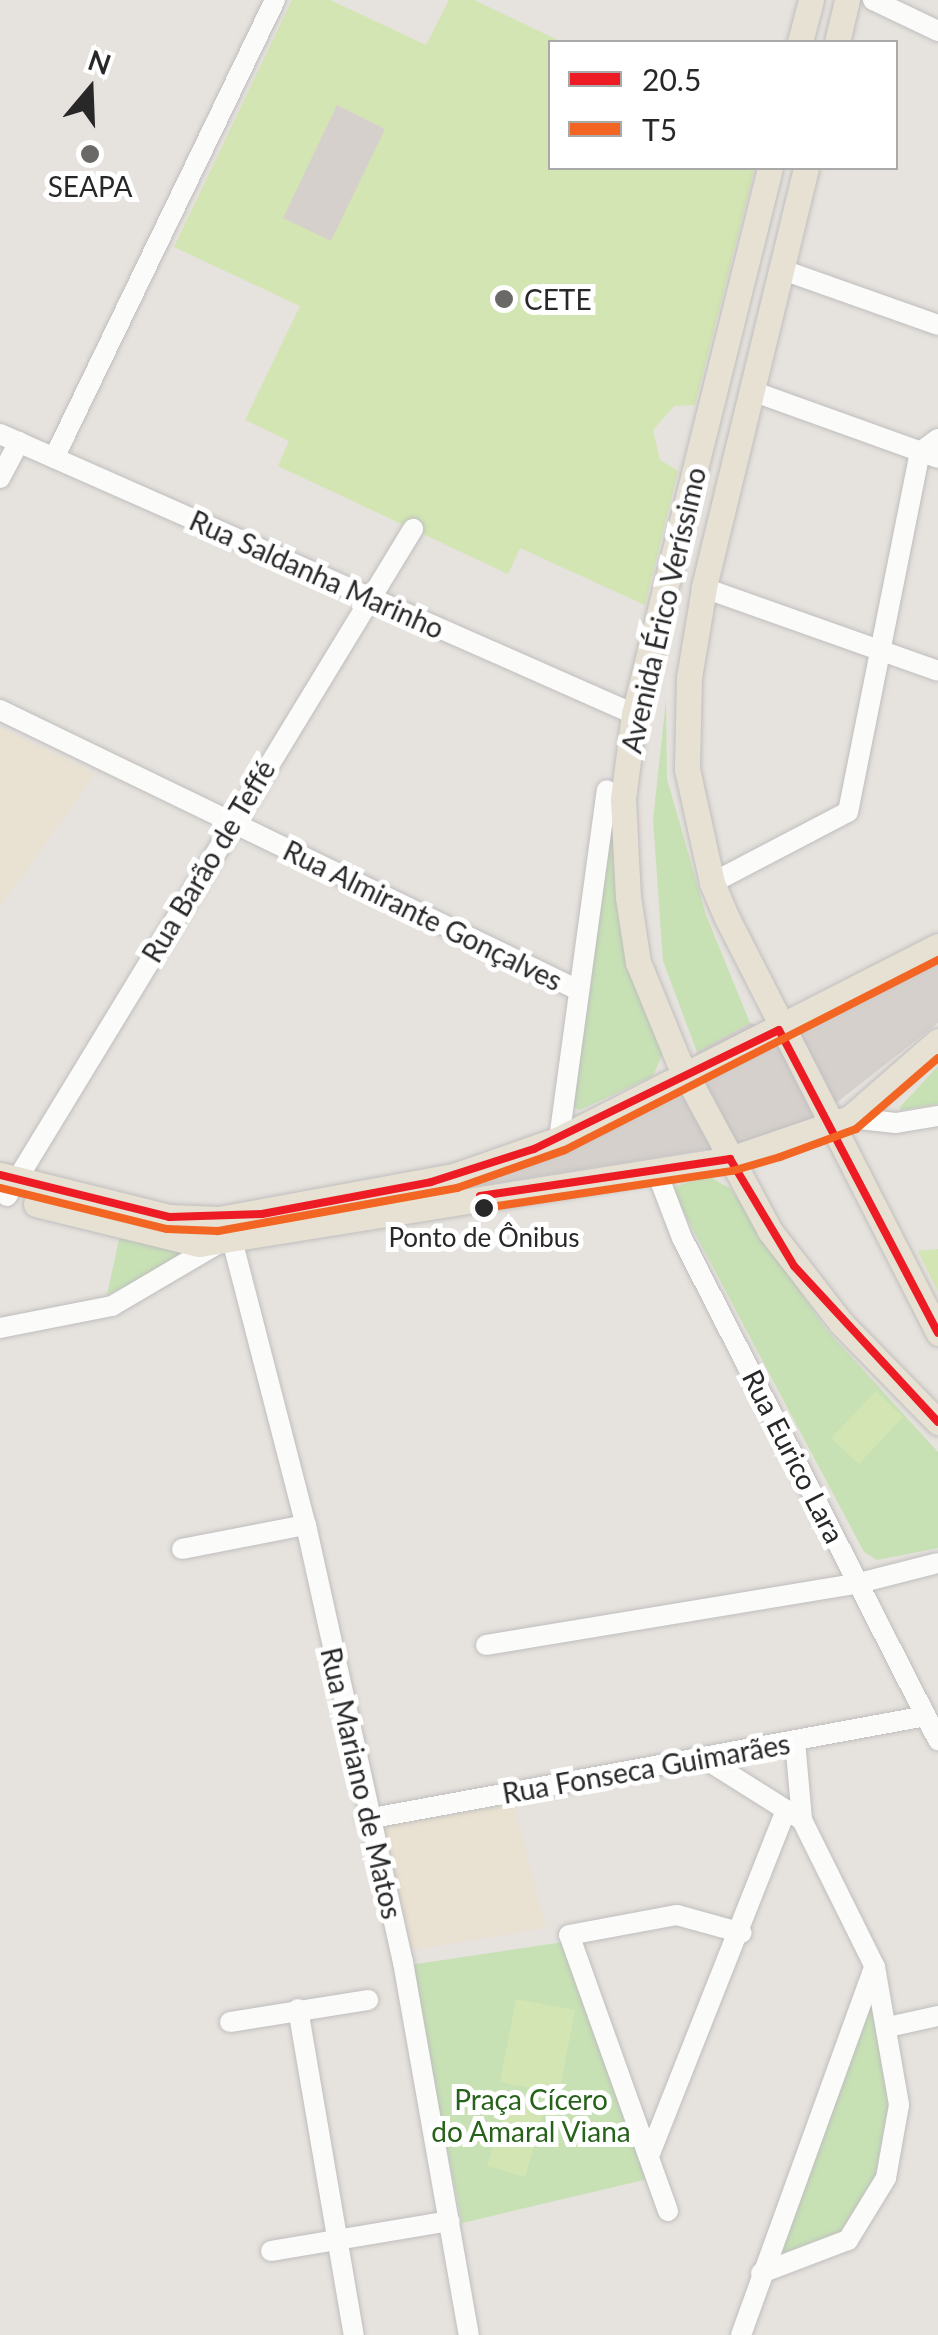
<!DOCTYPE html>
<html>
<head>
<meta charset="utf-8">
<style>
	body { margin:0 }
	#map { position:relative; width:938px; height:2335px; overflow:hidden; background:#e6e2dd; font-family:Lato,sans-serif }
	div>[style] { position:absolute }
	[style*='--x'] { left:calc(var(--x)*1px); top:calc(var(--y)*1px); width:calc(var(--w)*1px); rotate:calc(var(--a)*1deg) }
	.education>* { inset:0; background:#e9e1d1 }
	.green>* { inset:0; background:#c7e1b5 }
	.pitch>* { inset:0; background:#d2e5b3 }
	.plaza>* { inset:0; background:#d5d0cc }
	.roads { filter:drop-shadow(0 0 2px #bfbebf) drop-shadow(0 0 2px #bfbebf) }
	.minor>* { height:20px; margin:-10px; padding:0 10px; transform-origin:10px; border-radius:10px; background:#fbfbfa }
	.major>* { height:25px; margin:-12.5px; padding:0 12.5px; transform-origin:12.5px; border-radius:12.5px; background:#e6e1d2 }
	.bus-1>* { height:8px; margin:-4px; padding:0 4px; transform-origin:4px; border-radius:4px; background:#ed1c24 }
	.bus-2>* { height:8px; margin:-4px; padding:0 4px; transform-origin:4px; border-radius:4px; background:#f26522 }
	.dots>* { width:28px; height:28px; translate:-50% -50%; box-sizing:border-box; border:5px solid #fff; border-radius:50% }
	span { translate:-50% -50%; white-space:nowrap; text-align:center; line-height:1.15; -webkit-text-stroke:10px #fff; paint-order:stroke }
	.bus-label { font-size:26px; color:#282828 }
	.poi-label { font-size:28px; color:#282828 }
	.left { translate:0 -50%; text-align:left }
	.street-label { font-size:28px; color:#282828 }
	.park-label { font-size:28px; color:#27621a }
	.legend { position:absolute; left:548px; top:40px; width:350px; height:130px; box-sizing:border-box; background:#fff; border:2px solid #a9a9a9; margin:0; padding:12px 18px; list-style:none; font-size:30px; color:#282828 }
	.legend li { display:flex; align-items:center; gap:20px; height:50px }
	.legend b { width:50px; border:2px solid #a9a9a9 }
	.north { position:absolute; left:40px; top:40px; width:100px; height:100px; -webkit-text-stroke:8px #fff; paint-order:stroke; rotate:19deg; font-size:28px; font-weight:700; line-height:40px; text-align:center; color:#282828 }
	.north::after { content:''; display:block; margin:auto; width:35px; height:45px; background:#282828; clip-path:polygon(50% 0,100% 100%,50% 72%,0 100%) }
</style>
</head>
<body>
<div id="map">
	<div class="education">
		<div style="clip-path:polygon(0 727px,95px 774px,0 907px)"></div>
		<div style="clip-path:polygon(512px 1798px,546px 1928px,412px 1950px,382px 1824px)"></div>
	</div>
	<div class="green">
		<div style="clip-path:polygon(666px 700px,667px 779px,706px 915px,750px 1023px,697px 1052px,663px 961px,653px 820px)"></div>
		<div style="clip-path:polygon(612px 828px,620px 897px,663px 1053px,653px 1076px,580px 1110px,572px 1107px)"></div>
		<div style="clip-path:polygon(938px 1066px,938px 1104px,901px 1110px,900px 1107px)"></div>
		<div style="clip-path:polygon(708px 1176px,731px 1189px,825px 1328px,938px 1452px,938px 1548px,877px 1560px,864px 1552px,671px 1188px)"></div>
		<div style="clip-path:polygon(120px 1235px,199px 1252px,107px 1295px)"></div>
		<div style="clip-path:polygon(564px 1942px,648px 2179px,462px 2223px,410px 1965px)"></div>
		<div style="clip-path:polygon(873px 1998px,889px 2104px,875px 2178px,841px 2232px,780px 2254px)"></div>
	</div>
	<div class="pitch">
		<div style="clip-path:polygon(292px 0,330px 0,426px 45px,449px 0,474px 0,562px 42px,550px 42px,550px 168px,755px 168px,695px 405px,674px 406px,653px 430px,660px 460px,678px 471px,645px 605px,520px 548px,508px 574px,278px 466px,289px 441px,245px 420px,300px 306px,174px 247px)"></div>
		<div style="clip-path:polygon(938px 1249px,938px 1292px,918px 1251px)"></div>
		<div style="clip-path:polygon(876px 1391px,903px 1417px,859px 1464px,831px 1438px)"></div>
		<div style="clip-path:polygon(516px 1999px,575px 2010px,559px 2093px,500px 2082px)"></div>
		<div style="clip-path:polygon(507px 2101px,544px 2112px,525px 2177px,487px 2166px)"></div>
	</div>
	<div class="plaza">
		<div style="clip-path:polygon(337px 105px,385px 129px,331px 241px,283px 218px)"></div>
		<div style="clip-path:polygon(938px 962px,938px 1023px,835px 1104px,824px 1143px,749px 1168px,707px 1149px,477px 1186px,624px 1116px,689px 1074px,697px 1052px,750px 1023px,799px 1034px)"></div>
	</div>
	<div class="roads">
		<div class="minor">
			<div style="--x:873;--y:0;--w:72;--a:25.5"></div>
			<div style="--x:780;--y:269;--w:168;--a:19.5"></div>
			<div style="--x:752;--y:391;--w:198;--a:19.8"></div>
			<div style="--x:0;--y:434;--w:693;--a:23.83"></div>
			<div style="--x:54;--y:458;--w:509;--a:-64.24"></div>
			<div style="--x:0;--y:478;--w:41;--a:-62.2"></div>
			<div style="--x:704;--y:588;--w:248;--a:19.5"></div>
			<div style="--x:0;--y:710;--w:640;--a:25.84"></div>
			<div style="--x:712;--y:883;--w:153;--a:-27.6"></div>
			<div style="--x:848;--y:812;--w:367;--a:-78.7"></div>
			<div style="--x:920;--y:452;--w:22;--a:-36"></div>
			<div style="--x:850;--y:1118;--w:46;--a:6.2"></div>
			<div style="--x:896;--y:1123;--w:43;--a:-9.5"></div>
			<div style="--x:559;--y:1139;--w:352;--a:-82.2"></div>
			<div style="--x:656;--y:1170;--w:73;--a:69.1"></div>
			<div style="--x:682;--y:1238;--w:564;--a:62.98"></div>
			<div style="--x:7;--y:1196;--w:781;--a:-58.67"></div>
			<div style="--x:231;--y:1236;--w:299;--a:75.5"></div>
			<div style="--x:306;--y:1525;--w:448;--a:77.5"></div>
			<div style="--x:403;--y:1962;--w:379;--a:80"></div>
			<div style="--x:0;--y:1328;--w:114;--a:-11.1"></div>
			<div style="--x:112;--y:1306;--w:124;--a:-30.5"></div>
			<div style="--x:182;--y:1549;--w:126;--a:-11"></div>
			<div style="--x:486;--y:1645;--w:378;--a:-9.4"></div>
			<div style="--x:859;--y:1583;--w:81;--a:-14.2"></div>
			<div style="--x:795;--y:1741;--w:79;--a:84.9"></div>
			<div style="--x:702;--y:1757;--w:118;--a:32.2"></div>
			<div style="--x:802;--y:1820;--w:164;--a:63.6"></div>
			<div style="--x:875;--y:1967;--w:140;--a:80.1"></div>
			<div style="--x:899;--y:2105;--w:74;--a:100.1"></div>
			<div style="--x:886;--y:2178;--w:73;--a:121.5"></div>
			<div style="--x:848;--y:2240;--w:93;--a:159.2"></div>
			<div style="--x:367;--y:1819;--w:568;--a:-10.44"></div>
			<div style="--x:298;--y:2009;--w:331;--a:80.3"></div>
			<div style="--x:230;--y:2022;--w:140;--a:-9.1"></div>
			<div style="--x:888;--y:2027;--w:51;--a:-12.4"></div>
			<div style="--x:649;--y:2156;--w:372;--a:-68.4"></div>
			<div style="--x:668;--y:2211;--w:293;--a:-109.7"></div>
			<div style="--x:569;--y:1935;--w:110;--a:-10.5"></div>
			<div style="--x:677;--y:1915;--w:67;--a:15.5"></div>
			<div style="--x:271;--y:2251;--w:181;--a:-9.5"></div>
			<div style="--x:741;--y:2335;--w:390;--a:-70.1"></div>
		</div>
		<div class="major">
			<div style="--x:800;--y:42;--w:43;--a:-75.3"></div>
			<div style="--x:837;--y:42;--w:43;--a:-76.6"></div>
			<div style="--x:770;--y:168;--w:563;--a:103.99"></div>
			<div style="--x:634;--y:714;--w:86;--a:97.4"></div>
			<div style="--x:623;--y:799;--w:98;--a:87.1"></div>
			<div style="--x:628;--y:897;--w:66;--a:81.3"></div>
			<div style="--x:638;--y:962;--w:106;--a:67.8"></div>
			<div style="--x:678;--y:1060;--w:194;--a:61.7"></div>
			<div style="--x:770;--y:1231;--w:116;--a:52.3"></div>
			<div style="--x:841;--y:1323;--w:139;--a:45.6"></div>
			<div style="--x:806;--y:168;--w:432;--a:103.7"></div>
			<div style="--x:704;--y:588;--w:91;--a:99.5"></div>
			<div style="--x:689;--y:678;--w:91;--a:91.3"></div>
			<div style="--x:687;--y:769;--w:117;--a:77.6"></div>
			<div style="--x:712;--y:883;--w:38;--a:67"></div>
			<div style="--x:727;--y:918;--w:466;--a:63"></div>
			<div style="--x:0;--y:1175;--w:175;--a:13.9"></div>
			<div style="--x:170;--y:1217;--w:49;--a:2.3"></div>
			<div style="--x:219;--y:1219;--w:239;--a:-10.4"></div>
			<div style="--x:454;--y:1176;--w:111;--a:-19.4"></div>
			<div style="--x:559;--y:1139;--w:425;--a:-27"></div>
			<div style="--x:36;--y:1204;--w:168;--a:13.8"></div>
			<div style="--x:199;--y:1244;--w:538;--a:-9.09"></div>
			<div style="--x:730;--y:1159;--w:127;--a:-18.9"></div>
			<div style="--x:850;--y:1118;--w:117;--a:-41.2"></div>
		</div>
	</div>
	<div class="bus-1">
		<div style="--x:0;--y:1175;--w:175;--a:13.9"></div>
		<div style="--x:170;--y:1217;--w:92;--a:-1.9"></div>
		<div style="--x:262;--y:1214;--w:172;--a:-10.7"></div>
		<div style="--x:431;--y:1182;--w:108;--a:-17.8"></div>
		<div style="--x:534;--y:1149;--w:272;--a:-25.9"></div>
		<div style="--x:779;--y:1030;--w:342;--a:62.3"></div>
		<div style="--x:480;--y:1196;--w:253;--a:-8.4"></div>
		<div style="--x:730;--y:1159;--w:125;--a:59.1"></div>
		<div style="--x:794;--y:1266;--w:212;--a:47.3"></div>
	</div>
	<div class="bus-2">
		<div style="--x:0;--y:1188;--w:172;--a:13.8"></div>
		<div style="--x:167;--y:1229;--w:51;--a:2.2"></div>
		<div style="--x:218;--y:1231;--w:243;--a:-10.2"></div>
		<div style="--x:457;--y:1188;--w:114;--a:-19.4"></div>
		<div style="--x:565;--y:1150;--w:419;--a:-27"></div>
		<div style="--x:484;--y:1208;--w:251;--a:-8.5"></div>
		<div style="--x:732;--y:1171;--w:50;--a:-16.3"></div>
		<div style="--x:780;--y:1157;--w:81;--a:-20.2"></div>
		<div style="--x:856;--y:1129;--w:108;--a:-40.9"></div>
	</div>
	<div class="dots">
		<div style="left:90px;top:154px;background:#6a6967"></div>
		<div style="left:504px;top:299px;background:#6a6967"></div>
		<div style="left:484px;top:1208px;background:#282828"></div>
	</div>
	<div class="bus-label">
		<span style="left:484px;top:1238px">Ponto de Ônibus</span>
	</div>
	<div class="poi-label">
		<span style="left:90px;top:186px">SEAPA</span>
		<span class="left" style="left:524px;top:299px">CETE</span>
	</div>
	<div class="street-label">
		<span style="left:317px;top:574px;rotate:24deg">Rua Saldanha Marinho</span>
		<span style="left:663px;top:610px;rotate:-77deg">Avenida Érico Veríssimo</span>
		<span style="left:208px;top:861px;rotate:-59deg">Rua Barão de Teffé</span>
		<span style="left:423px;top:915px;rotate:26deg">Rua Almirante Gonçalves</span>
		<span style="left:794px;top:1456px;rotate:63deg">Rua Eurico Lara</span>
		<span style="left:646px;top:1768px;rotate:-10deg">Rua Fonseca Guimarães</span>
		<span style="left:362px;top:1783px;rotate:77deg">Rua Mariano de Matos</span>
	</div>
	<div class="park-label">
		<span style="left:531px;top:2115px">Praça Cícero<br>do Amaral Viana</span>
	</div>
	<ul class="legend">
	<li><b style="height:12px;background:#ed1c24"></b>20.5</li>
	<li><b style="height:12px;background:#f26522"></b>T5</li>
	</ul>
	<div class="north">N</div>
</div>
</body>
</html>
